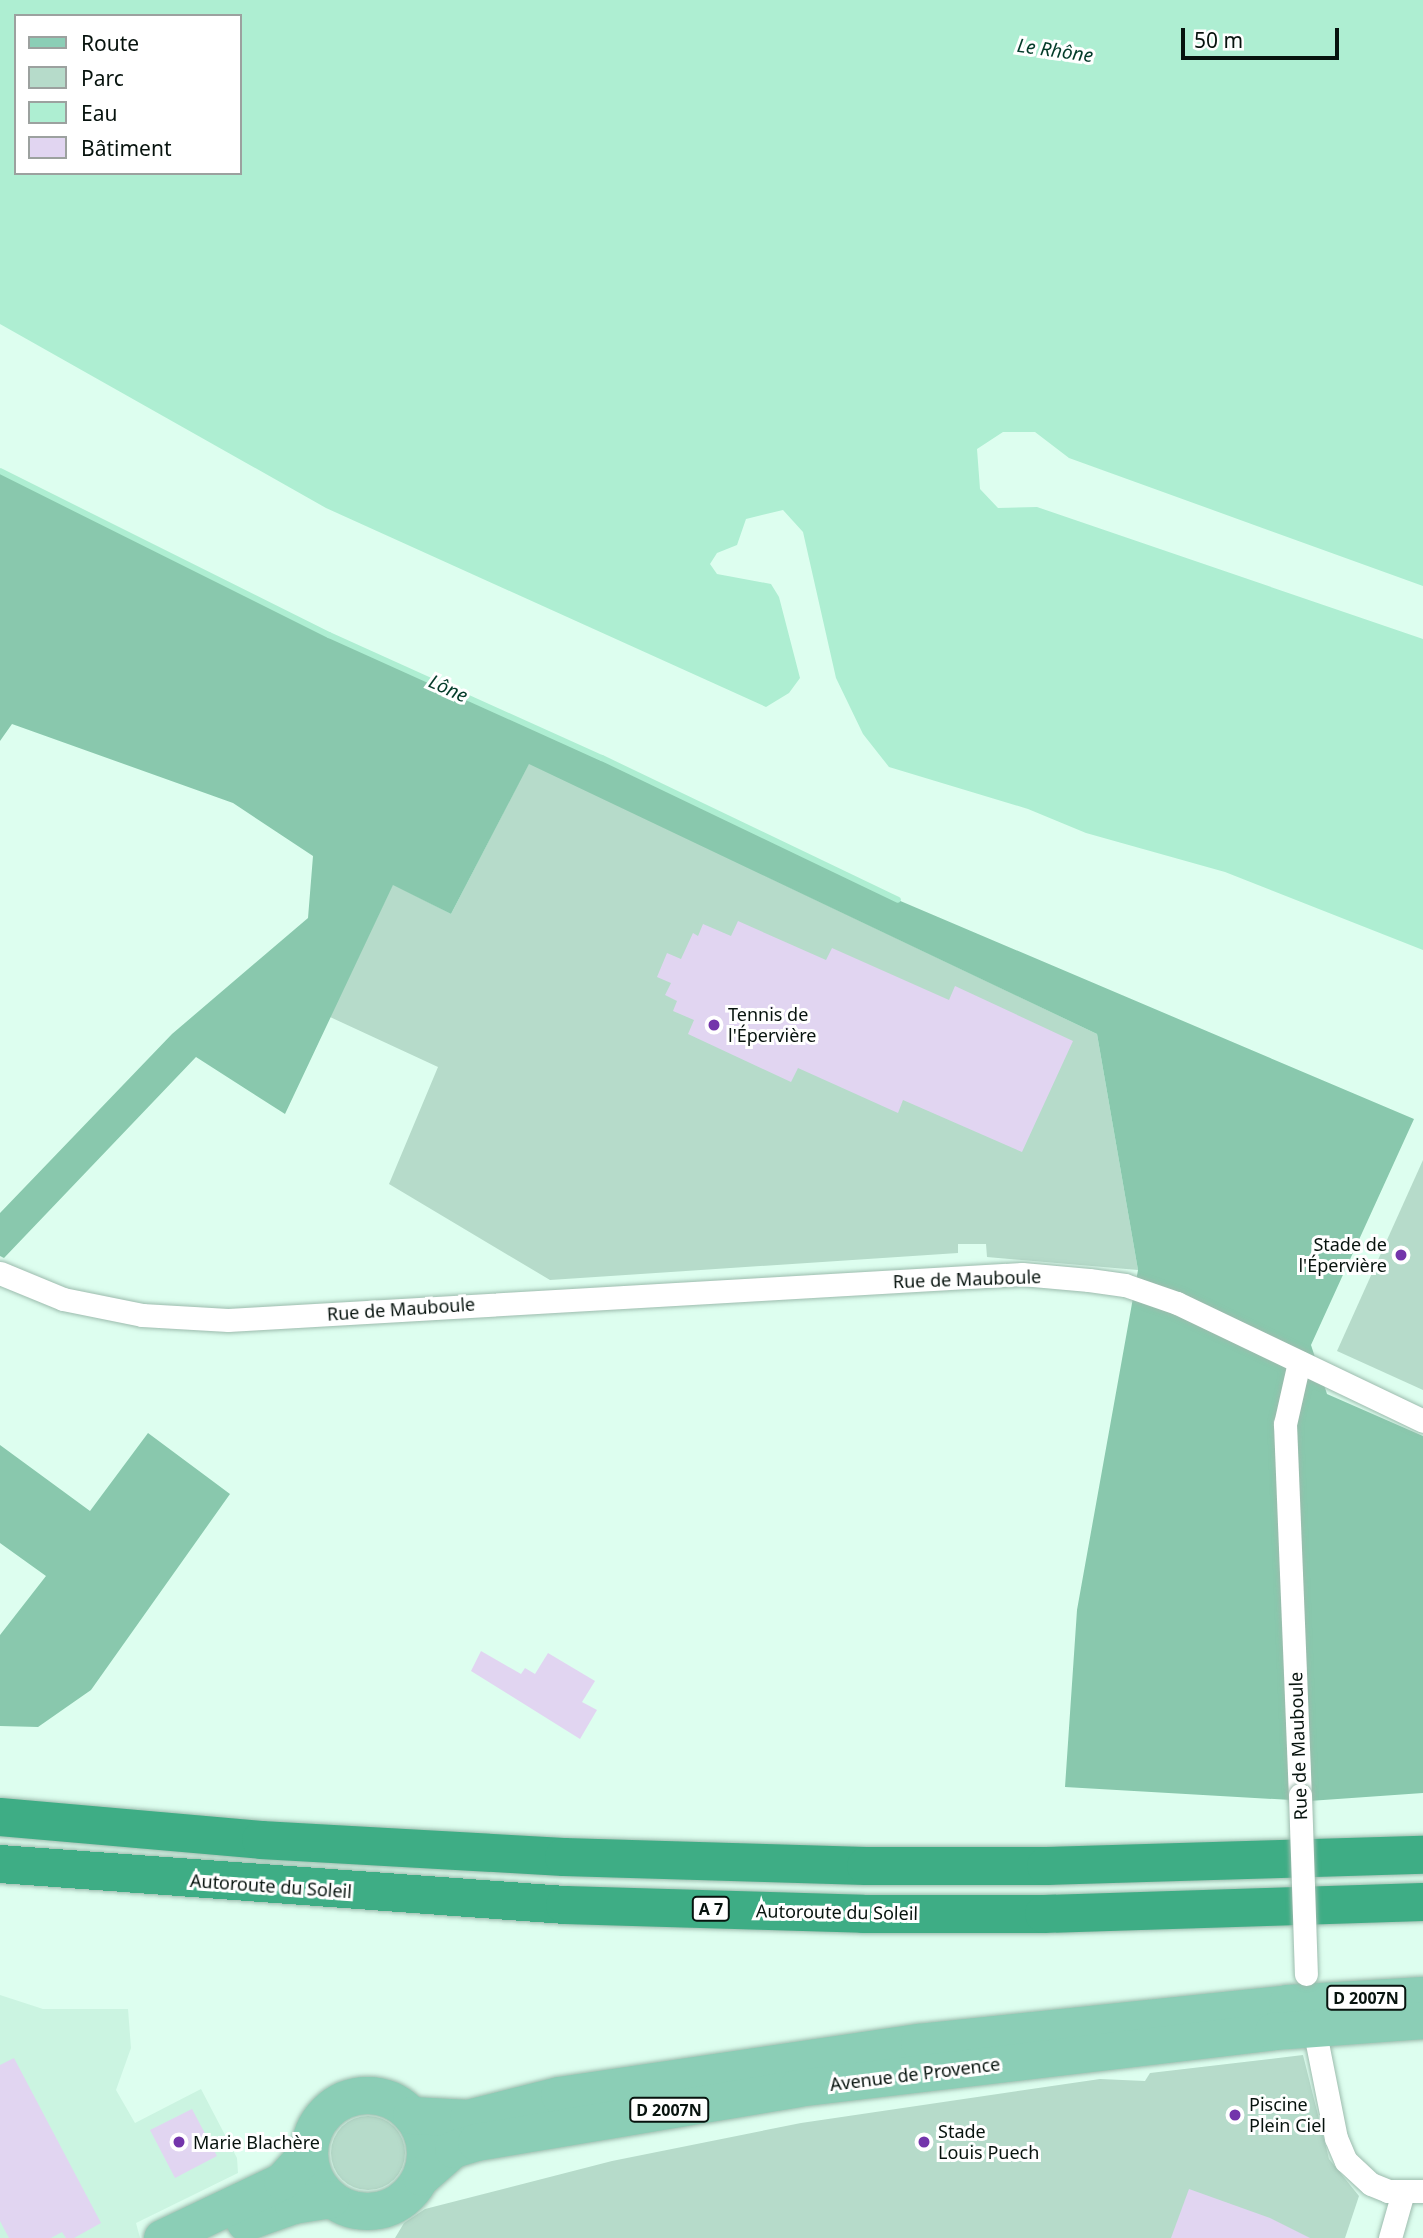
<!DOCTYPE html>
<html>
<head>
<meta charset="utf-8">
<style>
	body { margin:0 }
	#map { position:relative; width:1423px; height:2238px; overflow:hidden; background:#ddfeef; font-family:"Noto Sans",sans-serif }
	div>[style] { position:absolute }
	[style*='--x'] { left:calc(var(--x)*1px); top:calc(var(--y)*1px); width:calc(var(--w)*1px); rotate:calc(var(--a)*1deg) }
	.built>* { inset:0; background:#cbf4e1 }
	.green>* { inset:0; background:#b6dbca }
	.round { border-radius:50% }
	.forest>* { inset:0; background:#89c8ad }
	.water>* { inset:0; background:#aeeed2 }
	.stream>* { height:6px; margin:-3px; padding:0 3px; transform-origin:3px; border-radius:3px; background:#aeeed2 }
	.building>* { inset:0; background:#e1d5f1 }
	.roads { filter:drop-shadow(0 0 2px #9cbbad) drop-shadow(0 0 2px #9cbbad) }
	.minor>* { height:23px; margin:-11.5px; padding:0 11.5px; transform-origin:11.5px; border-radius:11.5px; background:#fff }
	.primary>* { height:37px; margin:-18.5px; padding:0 18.5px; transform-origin:18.5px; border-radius:18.5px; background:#8bceb6 }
	.primary>.ring { margin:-18.5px; padding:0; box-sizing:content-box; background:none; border:37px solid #8bceb6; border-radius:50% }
	.motorway>* { height:38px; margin:-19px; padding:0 19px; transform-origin:19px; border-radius:19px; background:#3ead85 }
	.bridges { filter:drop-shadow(0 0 2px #9cbbad) drop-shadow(0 0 2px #9cbbad) }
	.minor-bridge>* { height:23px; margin:-11.5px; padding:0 11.5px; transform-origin:11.5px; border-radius:11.5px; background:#fff }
	.dots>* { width:19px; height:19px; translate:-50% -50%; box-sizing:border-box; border:4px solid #fff; border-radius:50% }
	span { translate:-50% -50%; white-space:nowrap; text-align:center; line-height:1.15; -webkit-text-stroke:6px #fff; paint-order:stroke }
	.shield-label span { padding:2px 5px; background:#fff; border:2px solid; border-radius:5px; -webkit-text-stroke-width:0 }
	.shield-label { font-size:16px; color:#07130e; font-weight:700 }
	.poi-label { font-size:18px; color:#07130e }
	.left { translate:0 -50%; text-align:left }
	.right { translate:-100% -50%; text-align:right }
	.street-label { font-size:18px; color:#07130e }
	.water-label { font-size:19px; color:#033b29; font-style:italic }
	.legend { position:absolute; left:14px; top:14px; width:228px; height:161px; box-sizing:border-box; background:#fff; border:2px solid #9ca19f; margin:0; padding:9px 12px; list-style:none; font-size:21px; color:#07130e }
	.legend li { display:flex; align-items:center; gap:14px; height:35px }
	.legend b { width:35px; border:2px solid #9ca19f }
	.scale { position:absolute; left:1181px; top:28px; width:158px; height:32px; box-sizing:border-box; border:4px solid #07130e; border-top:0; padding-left:9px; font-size:21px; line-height:24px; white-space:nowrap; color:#07130e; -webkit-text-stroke:5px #fff; paint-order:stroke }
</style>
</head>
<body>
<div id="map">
	<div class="built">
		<div style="clip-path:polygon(0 1995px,43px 2009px,128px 2009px,131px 2048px,116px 2090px,135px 2123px,201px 2089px,237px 2158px,238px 2173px,136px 2223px,140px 2238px,0 2238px)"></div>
	</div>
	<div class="green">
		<div style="clip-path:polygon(529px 763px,1097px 1034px,1138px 1270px,987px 1257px,986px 1244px,958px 1244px,958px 1253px,550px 1280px,389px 1184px,438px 1067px,330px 1017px,393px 884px,451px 914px)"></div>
		<div style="clip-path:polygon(1423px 1160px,1423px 1390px,1337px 1351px)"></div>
		<div style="clip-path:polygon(1303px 2055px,1329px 2159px,1359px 2196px,1345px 2238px,395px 2238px,404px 2223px,425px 2209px,612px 2161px,801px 2123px,1100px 2079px,1145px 2081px,1150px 2073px)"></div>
		<div class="round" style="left:331px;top:2116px;width:74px;height:74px"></div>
	</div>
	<div class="forest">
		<div style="clip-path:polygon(0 471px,329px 635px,602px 758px,898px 900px,1414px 1119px,1311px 1345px,1327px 1394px,1423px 1436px,1423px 1793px,1309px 1801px,1065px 1787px,1077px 1610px,1138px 1270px,1097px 1034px,529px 764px,451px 914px,393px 885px,285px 1114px,196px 1057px,4px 1258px,0 1256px,0 1213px,172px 1034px,308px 918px,313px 856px,233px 803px,12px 724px,0 741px)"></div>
		<div style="clip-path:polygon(148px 1433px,230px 1494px,91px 1690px,38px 1727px,0 1726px,0 1635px,46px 1576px,0 1543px,0 1445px,90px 1511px)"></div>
	</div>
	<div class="water">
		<div style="clip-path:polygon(evenodd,0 0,1423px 0,1423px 586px,1069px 458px,1035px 432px,1003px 432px,977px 449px,980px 489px,998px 508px,1037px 507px,1423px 639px,1423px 950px,1225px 872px,1086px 833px,1028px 809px,889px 767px,863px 734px,836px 678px,803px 532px,783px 510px,746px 519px,737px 545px,717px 553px,710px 564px,717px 574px,771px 584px,779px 597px,800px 678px,789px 693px,766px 707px,326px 508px,0 324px,0 0,16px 16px,240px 16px,240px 173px,16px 173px,16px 16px)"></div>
	</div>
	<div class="stream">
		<div style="--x:0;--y:471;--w:368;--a:26.5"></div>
		<div style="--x:329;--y:635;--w:299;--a:24.3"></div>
		<div style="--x:602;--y:758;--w:328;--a:25.6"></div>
	</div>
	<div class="building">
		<div style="clip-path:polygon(738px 921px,826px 960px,832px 948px,949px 1000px,955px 986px,1073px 1041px,1022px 1152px,903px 1100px,898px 1113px,798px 1068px,791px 1082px,688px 1034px,694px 1020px,673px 1011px,677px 1001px,665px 995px,671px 983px,657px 977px,667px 953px,681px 959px,693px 933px,698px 936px,703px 924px,731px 936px)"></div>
		<div style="clip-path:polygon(481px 1651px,521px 1674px,525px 1668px,535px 1674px,548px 1653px,595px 1681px,582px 1702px,597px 1710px,580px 1739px,471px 1671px)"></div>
		<div style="clip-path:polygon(14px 2058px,101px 2223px,74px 2238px,66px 2238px,62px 2232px,51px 2238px,9px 2238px,0 2221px,0 2065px)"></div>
		<div style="clip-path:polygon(192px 2109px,217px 2156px,175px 2178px,150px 2130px)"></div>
		<div style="clip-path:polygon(1189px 2189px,1270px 2218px,1310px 2238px,1171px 2238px)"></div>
	</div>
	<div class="roads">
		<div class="minor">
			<div style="--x:0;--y:1273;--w:68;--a:22.4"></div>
			<div style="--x:63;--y:1299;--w:81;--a:11.4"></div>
			<div style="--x:142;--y:1315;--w:86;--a:3.3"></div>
			<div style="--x:228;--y:1320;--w:795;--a:-3.32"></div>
			<div style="--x:1022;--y:1274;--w:67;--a:5.1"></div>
			<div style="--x:1089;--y:1280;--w:36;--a:8"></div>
			<div style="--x:1125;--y:1285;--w:55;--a:19.1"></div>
			<div style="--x:1177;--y:1303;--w:273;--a:25.6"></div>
			<div style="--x:1299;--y:1362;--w:64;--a:102.7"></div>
			<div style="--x:1285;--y:1424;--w:371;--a:87.7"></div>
			<div style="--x:1312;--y:2018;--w:122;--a:78.7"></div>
			<div style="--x:1336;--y:2138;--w:25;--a:67"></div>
			<div style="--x:1346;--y:2161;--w:34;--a:43"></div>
			<div style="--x:1371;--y:2184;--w:18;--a:22"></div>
			<div style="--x:1388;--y:2191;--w:35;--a:0"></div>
			<div style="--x:1390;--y:2238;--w:48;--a:-74.2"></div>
		</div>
		<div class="primary">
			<div class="ring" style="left:309px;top:2095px;width:79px;height:79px"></div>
			<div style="--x:411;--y:2115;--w:57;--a:3"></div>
			<div style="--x:468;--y:2118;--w:94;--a:-14.2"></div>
			<div style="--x:559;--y:2095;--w:364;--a:-8.4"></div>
			<div style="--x:919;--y:2042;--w:370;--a:-6"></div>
			<div style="--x:1287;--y:2003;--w:136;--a:-3.4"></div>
			<div style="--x:421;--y:2177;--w:43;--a:-41.2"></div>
			<div style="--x:453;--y:2149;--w:24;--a:-17"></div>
			<div style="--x:476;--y:2142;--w:326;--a:-9.5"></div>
			<div style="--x:797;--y:2088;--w:479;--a:-6.8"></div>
			<div style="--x:1273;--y:2031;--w:150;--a:-4.2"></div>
			<div style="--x:245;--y:2222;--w:51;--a:-19.5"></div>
			<div style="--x:293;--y:2205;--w:38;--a:-9"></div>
			<div style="--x:162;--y:2238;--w:133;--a:-25.4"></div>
			<div style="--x:282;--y:2181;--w:40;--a:-48"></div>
		</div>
		<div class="motorway">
			<div style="--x:0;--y:1817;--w:262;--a:5"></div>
			<div style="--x:261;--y:1840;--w:303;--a:3.2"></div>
			<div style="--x:564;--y:1857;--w:302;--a:1.7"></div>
			<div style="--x:866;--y:1866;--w:180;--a:0"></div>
			<div style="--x:1046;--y:1866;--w:377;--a:-1.7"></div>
			<div style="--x:0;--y:1864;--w:566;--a:4.15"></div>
			<div style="--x:565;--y:1905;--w:298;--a:1.7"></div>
			<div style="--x:863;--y:1914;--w:181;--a:0"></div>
			<div style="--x:1044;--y:1914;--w:379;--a:-1.8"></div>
		</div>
	</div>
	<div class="bridges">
		<div class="minor-bridge">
			<div style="--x:1300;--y:1795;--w:179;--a:88.1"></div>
		</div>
	</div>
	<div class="dots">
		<div style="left:714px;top:1025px;background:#7335ab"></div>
		<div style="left:1401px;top:1255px;background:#7335ab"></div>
		<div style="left:1235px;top:2115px;background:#7335ab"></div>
		<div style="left:179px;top:2142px;background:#7335ab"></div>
		<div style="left:924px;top:2142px;background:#7335ab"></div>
	</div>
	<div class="shield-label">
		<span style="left:711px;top:1909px">A 7</span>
		<span style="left:1366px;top:1998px">D 2007N</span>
		<span style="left:669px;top:2110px">D 2007N</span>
	</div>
	<div class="poi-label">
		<span class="left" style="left:728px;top:1025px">Tennis de<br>l'Épervière</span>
		<span class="right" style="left:1387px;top:1255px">Stade de<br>l'Épervière</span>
		<span class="left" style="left:1249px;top:2115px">Piscine<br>Plein Ciel</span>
		<span class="left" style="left:938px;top:2142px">Stade<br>Louis Puech</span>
		<span class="left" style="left:193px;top:2142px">Marie Blachère</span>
	</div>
	<div class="street-label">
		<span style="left:967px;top:1279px;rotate:-2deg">Rue de Mauboule</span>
		<span style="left:401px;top:1309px;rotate:-4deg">Rue de Mauboule</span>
		<span style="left:1298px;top:1746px;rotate:-92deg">Rue de Mauboule</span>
		<span style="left:271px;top:1886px;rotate:4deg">Autoroute du Soleil</span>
		<span style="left:837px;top:1912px;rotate:1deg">Autoroute du Soleil</span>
		<span style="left:915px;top:2074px;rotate:-7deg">Avenue de Provence</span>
	</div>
	<div class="water-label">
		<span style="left:1055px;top:51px;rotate:8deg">Le Rhône</span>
		<span style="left:448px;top:689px;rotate:24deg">Lône</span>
	</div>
	<ul class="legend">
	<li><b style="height:9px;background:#8bceb6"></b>Route</li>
	<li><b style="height:19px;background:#b6dbca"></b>Parc</li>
	<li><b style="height:19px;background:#aeeed2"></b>Eau</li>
	<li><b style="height:19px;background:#e1d5f1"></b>Bâtiment</li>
	</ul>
	<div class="scale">50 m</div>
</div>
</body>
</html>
